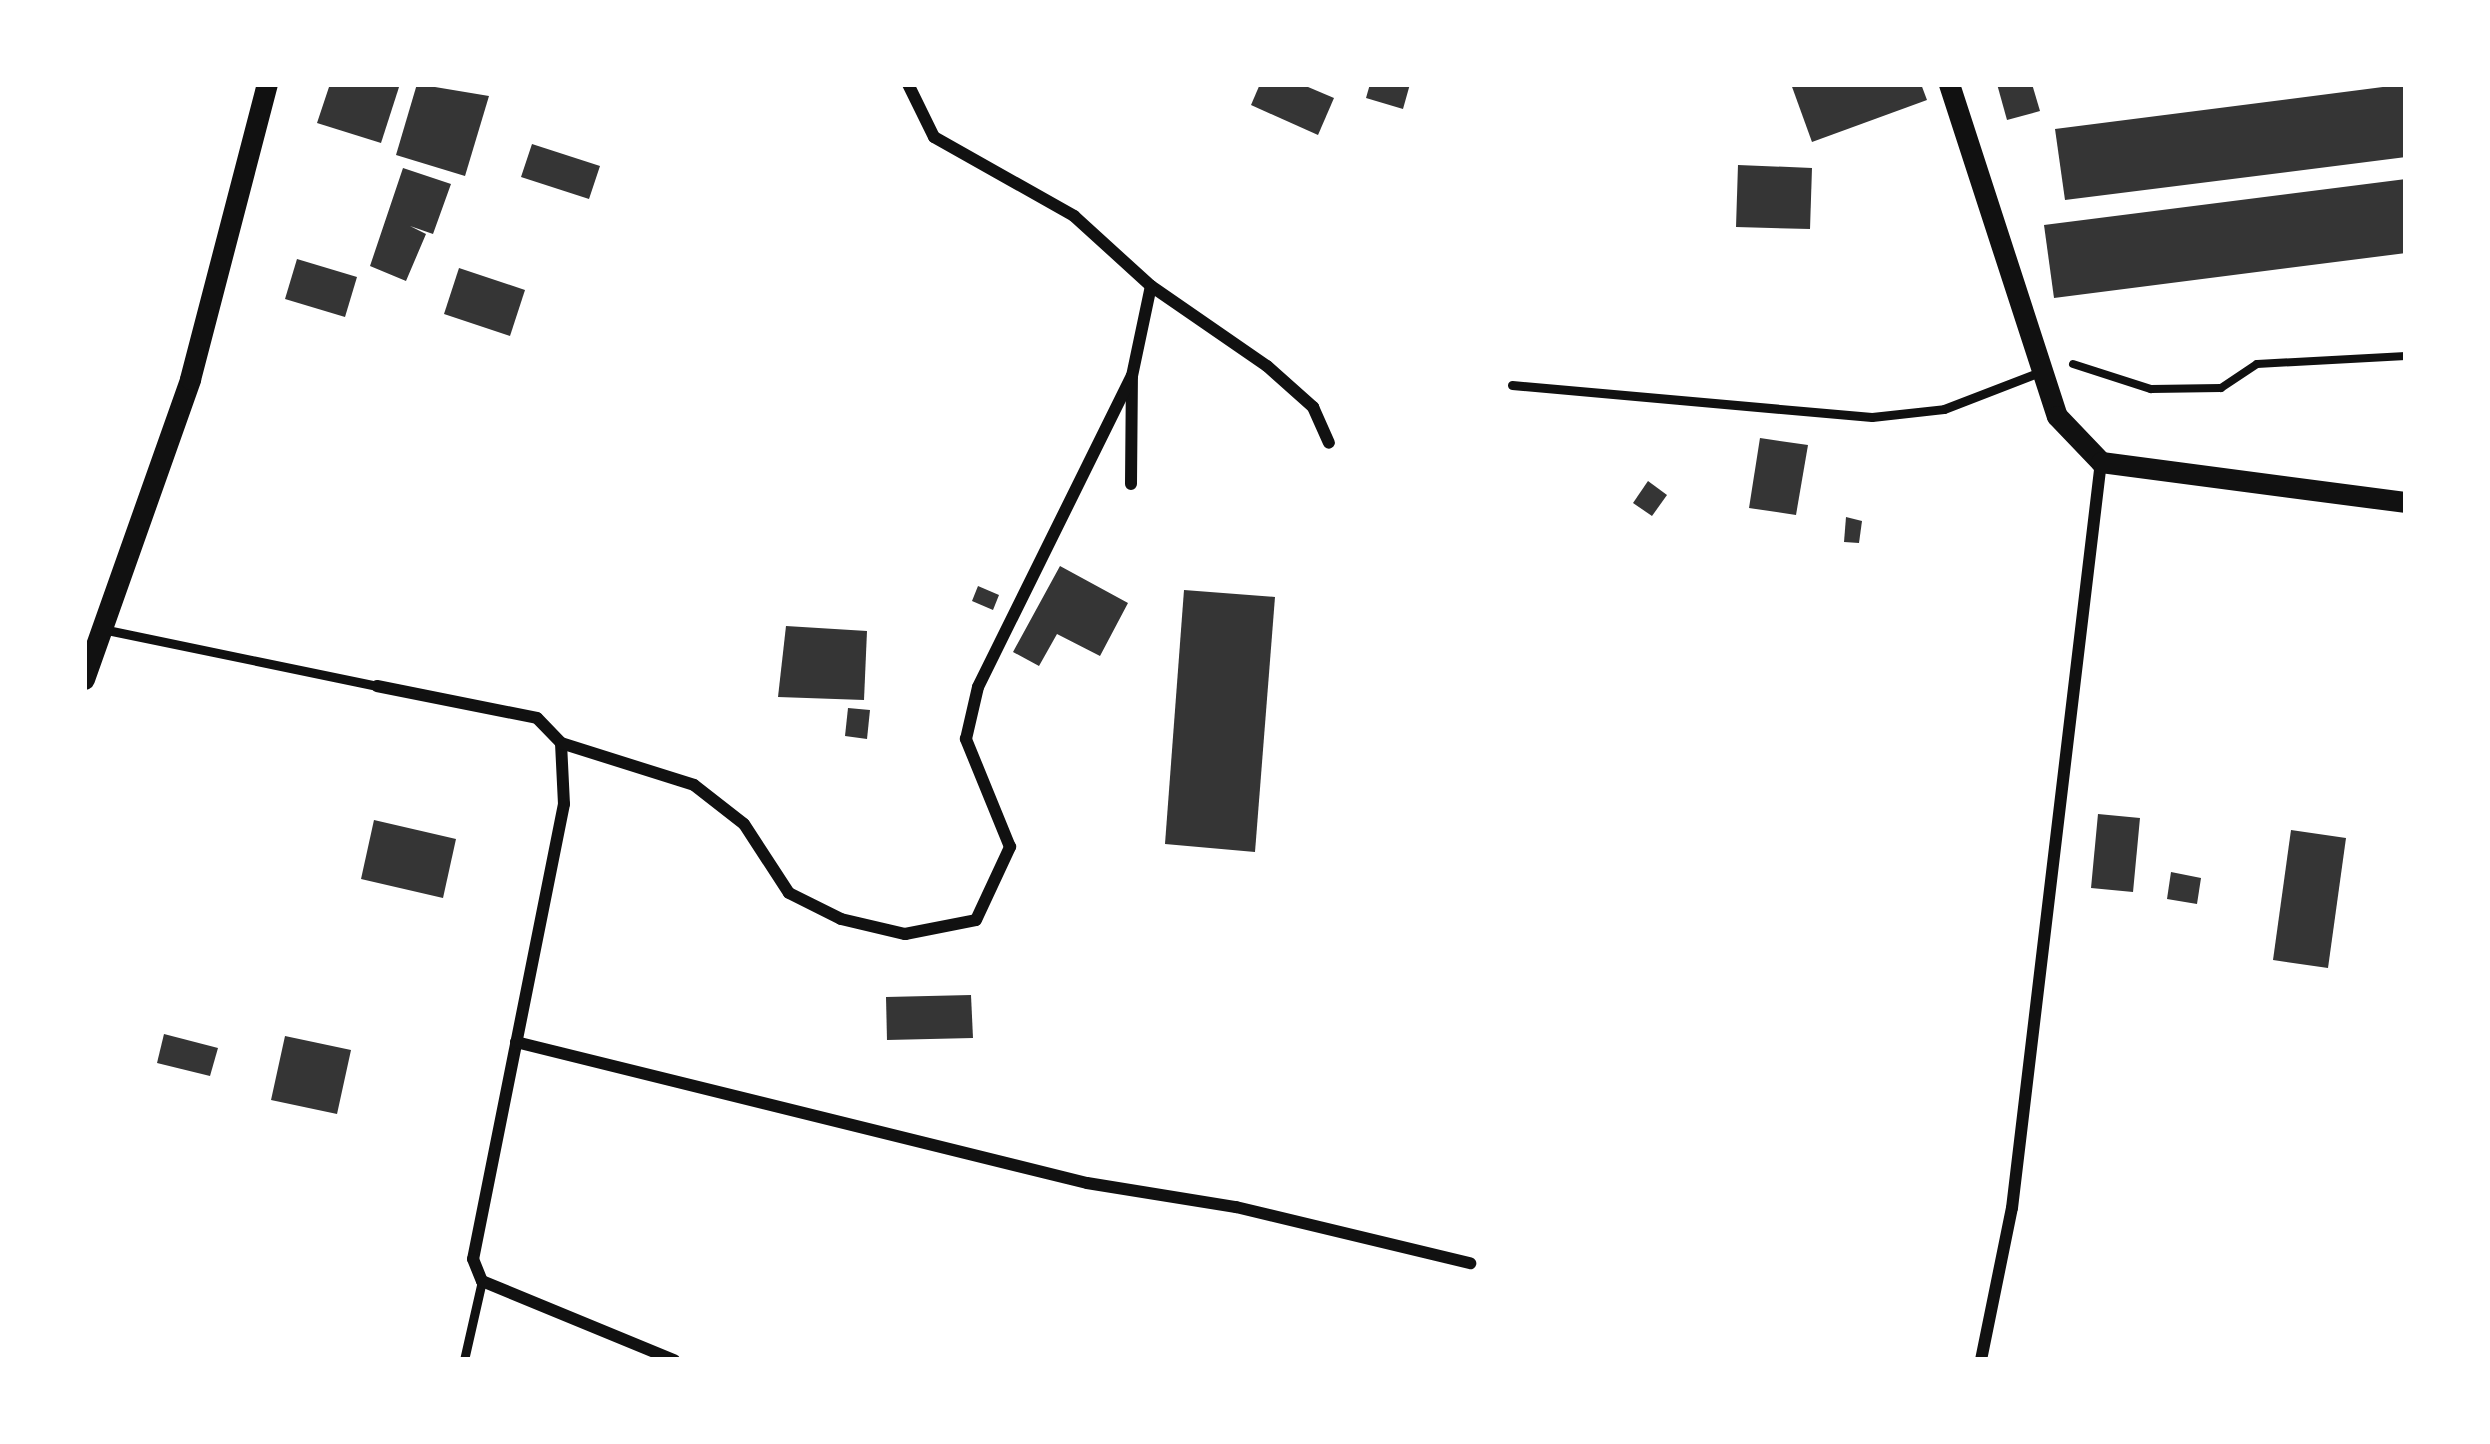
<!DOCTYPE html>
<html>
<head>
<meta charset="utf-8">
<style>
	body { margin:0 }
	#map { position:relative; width:2490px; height:1444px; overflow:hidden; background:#fff; font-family:"Asap Condensed",sans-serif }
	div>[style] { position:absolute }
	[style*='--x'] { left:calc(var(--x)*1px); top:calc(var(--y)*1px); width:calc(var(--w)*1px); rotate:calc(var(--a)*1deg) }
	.building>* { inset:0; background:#353535 }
	.path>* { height:8px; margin:-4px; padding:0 4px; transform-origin:4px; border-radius:4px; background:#111 }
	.service>* { height:9px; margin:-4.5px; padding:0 4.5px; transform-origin:4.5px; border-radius:4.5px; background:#111 }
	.minor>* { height:12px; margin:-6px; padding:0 6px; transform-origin:6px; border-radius:6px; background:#111 }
	.tertiary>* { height:21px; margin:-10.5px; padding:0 10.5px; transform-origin:10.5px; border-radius:10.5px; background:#111 }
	span { translate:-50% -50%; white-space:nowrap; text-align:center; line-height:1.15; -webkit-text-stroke:12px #fff; paint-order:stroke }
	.frame { position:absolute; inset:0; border:87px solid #fff; pointer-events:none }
</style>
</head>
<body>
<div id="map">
	<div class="building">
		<div style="clip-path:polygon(330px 84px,400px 84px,381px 143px,317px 123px)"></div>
		<div style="clip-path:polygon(417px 84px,489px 96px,465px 176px,396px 155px)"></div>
		<div style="clip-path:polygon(1260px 84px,1301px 84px,1334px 98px,1318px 135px,1251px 105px)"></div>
		<div style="clip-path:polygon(1370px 84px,1410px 84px,1403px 109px,1366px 98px)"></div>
		<div style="clip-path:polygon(1791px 84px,1921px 84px,1927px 100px,1812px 142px)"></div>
		<div style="clip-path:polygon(1997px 84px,2032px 84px,2040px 111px,2007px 120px)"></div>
		<div style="clip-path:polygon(2406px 84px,2406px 157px,2065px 200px,2055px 129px)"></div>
		<div style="clip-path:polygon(532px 144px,600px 166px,589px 199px,521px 177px)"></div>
		<div style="clip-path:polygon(1738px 165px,1812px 168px,1810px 229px,1736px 227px)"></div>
		<div style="clip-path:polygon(403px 168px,451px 184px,433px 234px,410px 226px,426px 234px,406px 281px,370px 266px)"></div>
		<div style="clip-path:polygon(2406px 179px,2406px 253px,2054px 298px,2044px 225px)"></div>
		<div style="clip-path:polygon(297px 259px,357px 277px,345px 317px,285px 299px)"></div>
		<div style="clip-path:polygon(459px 268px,525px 290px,510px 336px,444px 314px)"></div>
		<div style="clip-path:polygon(1760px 438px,1808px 445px,1796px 515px,1749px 508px)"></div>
		<div style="clip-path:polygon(1648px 481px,1667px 495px,1652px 516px,1633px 503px)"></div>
		<div style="clip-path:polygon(1846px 517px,1862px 521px,1859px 543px,1844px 542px)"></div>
		<div style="clip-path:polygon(1060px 566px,1128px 603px,1100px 656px,1057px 634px,1039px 666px,1013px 652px)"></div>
		<div style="clip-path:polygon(978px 586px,999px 595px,993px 610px,972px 601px)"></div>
		<div style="clip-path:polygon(1184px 590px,1275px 597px,1255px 852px,1165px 844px)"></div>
		<div style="clip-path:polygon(786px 626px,867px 631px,864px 700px,778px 697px)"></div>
		<div style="clip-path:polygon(848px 708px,870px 710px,867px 739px,845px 736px)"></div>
		<div style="clip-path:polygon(2098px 814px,2140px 818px,2133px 892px,2091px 888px)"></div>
		<div style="clip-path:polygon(374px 820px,456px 839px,443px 898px,361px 879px)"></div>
		<div style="clip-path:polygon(2291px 830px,2346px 838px,2328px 968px,2273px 960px)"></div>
		<div style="clip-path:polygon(2171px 872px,2201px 878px,2197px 904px,2167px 899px)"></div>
		<div style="clip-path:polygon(971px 995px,973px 1038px,887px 1040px,886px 997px)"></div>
		<div style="clip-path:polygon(164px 1034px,218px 1048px,210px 1076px,157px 1063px)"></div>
		<div style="clip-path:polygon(285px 1036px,351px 1050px,337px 1114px,271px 1100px)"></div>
	</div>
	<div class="path">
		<div style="--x:2073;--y:364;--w:82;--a:17.8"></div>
		<div style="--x:2151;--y:389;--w:70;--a:-0.8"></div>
		<div style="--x:2221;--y:388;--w:43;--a:-33.7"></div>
		<div style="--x:2257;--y:364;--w:149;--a:-3.1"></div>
	</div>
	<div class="service">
		<div style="--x:1512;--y:385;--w:361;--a:5.1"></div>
		<div style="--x:1872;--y:417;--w:72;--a:-6.3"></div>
		<div style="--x:1944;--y:409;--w:103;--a:-21.1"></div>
		<div style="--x:107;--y:630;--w:276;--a:11.7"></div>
		<div style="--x:464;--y:1360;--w:81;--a:-77.2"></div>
	</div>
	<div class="minor">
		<div style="--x:908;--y:84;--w:59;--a:63.9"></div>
		<div style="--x:934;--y:137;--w:161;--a:29.4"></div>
		<div style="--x:1074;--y:216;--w:104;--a:42.3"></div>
		<div style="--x:1151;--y:286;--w:141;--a:34.6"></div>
		<div style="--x:1267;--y:366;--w:62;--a:41.7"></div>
		<div style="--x:1313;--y:407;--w:39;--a:66"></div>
		<div style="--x:1131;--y:484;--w:108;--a:-89.5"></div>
		<div style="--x:1132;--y:376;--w:92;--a:-78.1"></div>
		<div style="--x:377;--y:686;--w:163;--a:11.3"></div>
		<div style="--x:537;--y:718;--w:35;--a:46"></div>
		<div style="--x:561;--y:743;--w:61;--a:87.2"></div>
		<div style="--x:564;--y:804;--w:464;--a:101.3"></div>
		<div style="--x:473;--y:1259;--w:24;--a:68"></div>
		<div style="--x:482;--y:1281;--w:208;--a:22.4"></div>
		<div style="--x:561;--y:743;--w:139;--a:17.5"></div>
		<div style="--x:694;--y:785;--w:63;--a:38"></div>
		<div style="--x:744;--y:824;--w:82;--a:56.9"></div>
		<div style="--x:789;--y:893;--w:58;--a:26.6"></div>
		<div style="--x:841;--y:919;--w:66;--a:13.2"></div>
		<div style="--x:905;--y:934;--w:72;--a:-11.2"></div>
		<div style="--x:976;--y:920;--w:81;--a:-65"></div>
		<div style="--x:1010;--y:847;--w:117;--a:-112.2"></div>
		<div style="--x:966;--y:739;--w:53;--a:-77"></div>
		<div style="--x:978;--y:687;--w:347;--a:-63.7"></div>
		<div style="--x:516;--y:1042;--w:588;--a:13.87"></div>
		<div style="--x:1087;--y:1183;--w:151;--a:9.2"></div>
		<div style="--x:1236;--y:1207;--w:241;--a:13.5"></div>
		<div style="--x:1981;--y:1360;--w:155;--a:-78.5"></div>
		<div style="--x:2012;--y:1208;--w:751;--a:-83.2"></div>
	</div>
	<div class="tertiary">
		<div style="--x:1949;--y:84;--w:349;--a:72"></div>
		<div style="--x:2057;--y:416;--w:64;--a:46.3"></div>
		<div style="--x:2101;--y:462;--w:308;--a:7.5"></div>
		<div style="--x:84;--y:679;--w:318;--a:-70.5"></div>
		<div style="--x:190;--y:379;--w:305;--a:-75.4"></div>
	</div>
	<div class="frame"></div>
</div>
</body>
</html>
